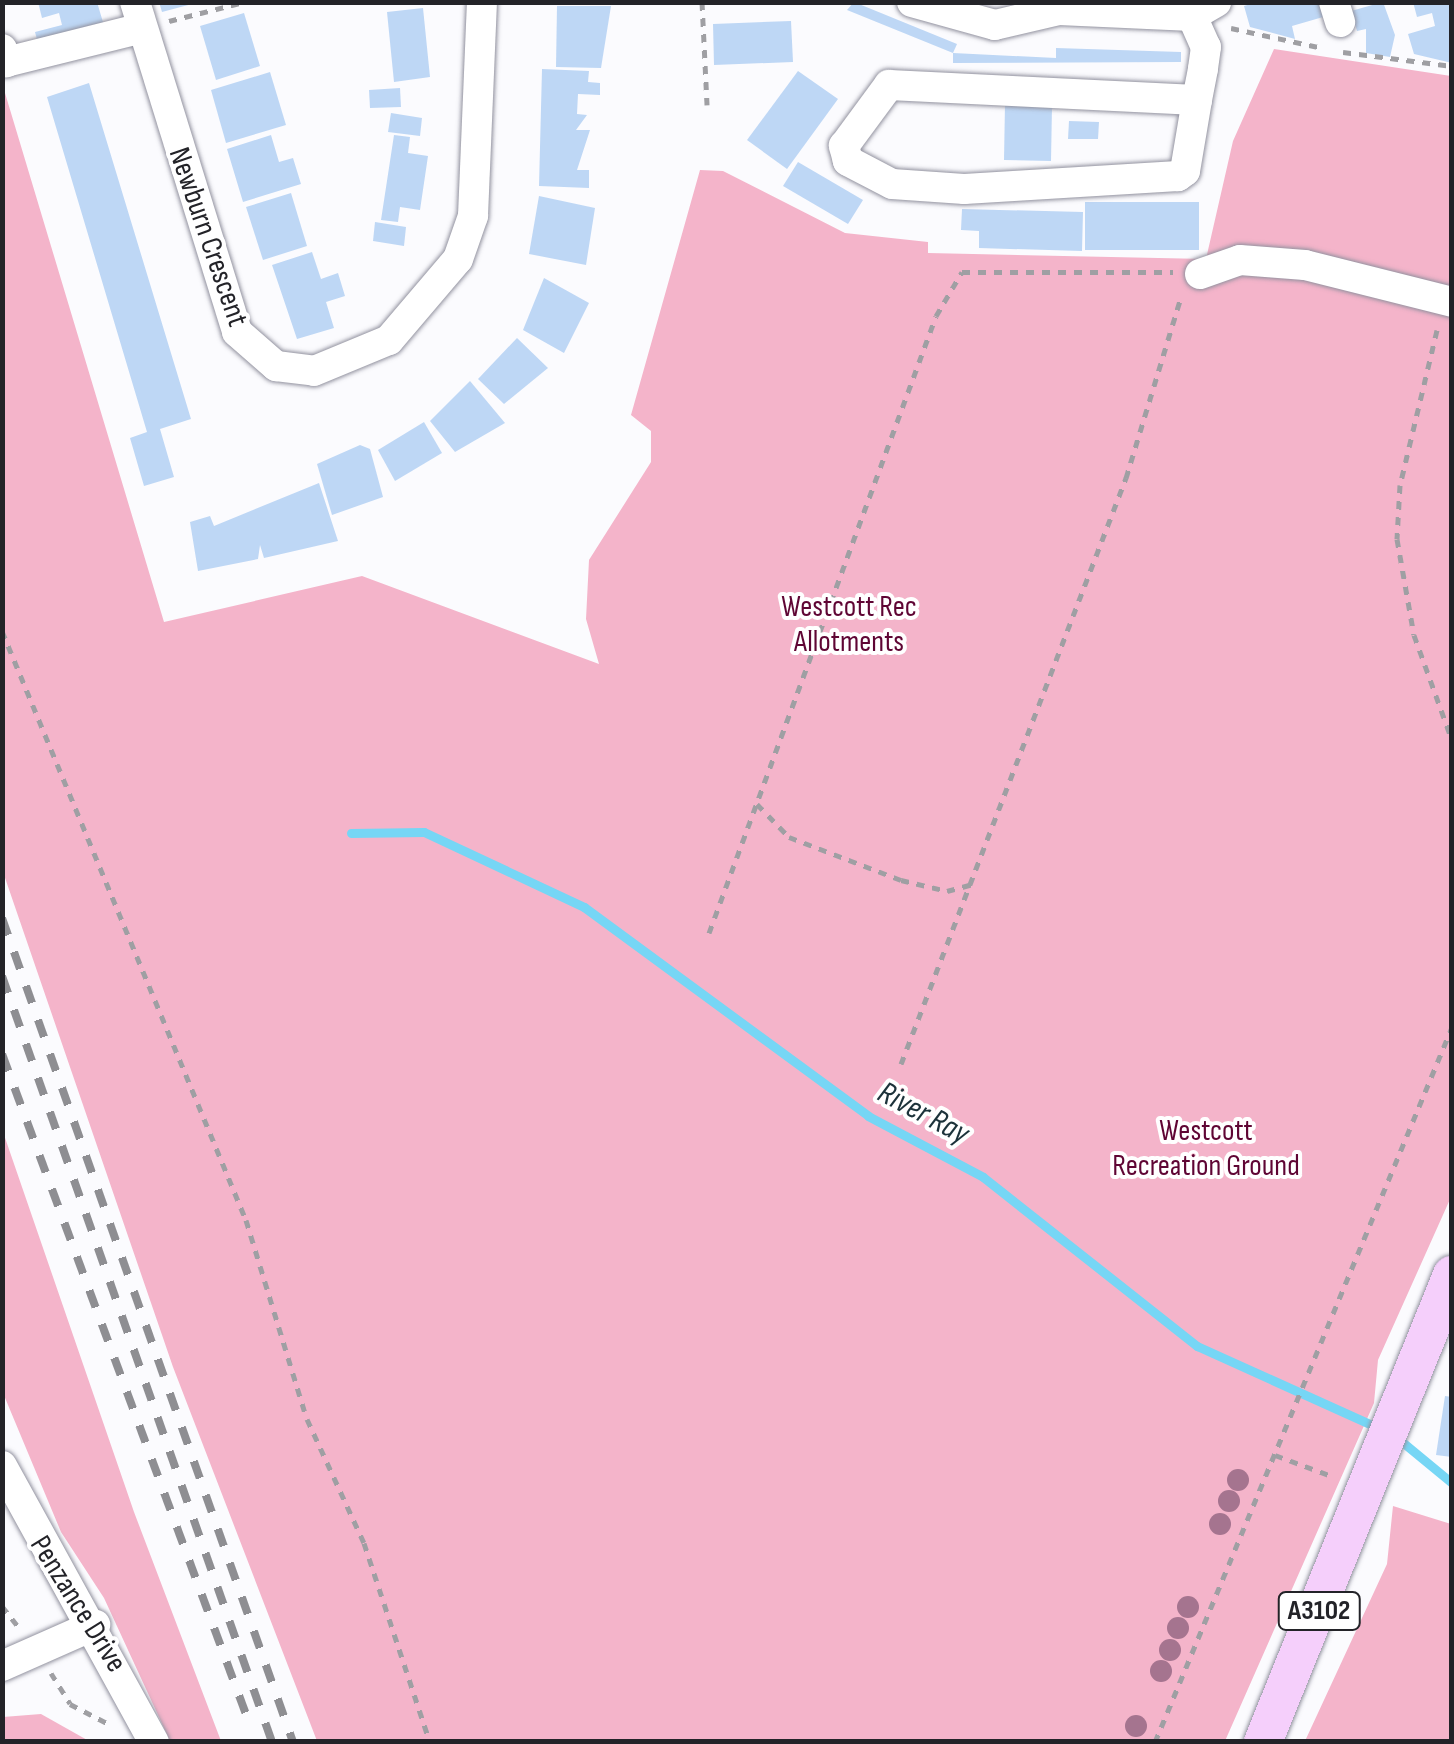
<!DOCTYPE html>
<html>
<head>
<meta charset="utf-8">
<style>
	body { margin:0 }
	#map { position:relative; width:1454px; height:1744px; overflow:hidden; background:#fbfbfe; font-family:"Sofia Sans Condensed",sans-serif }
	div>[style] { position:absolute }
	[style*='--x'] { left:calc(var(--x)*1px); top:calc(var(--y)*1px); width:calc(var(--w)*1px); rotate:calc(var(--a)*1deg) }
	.green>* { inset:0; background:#f4b4ca }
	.stream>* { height:9px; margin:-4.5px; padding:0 4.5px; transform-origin:4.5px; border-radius:4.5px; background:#76d6f5 }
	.building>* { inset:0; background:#bed7f5 }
	.path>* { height:5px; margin-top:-2.5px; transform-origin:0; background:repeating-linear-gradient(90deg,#9f9fa3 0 8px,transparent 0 16px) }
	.roads { filter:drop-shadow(0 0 2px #92929f) drop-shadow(0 0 2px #92929f) }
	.minor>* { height:30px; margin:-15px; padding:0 15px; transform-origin:15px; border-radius:15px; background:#fff }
	.major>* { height:38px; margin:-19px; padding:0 19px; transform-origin:19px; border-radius:19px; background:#f5cffb }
	.rail>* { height:8px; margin-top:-4px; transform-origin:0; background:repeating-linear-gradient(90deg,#8e8e92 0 18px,transparent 0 36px) }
	.trees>* { width:22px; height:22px; margin:-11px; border-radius:50%; background:#a5748f }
	span { translate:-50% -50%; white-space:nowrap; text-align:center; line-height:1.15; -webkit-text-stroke:8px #fff; paint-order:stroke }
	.shield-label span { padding:2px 8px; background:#fff; border:2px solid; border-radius:8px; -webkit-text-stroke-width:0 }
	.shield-label { font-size:28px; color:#232328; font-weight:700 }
	.street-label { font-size:30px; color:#232328 }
	.park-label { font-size:30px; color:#5f0534 }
	.water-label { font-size:32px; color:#1c323a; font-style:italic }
	.frame { position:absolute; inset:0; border:5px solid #232328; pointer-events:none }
</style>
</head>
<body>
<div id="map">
	<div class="green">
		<div style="clip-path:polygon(1274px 49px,1451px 76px,1451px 1197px,1378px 1360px,1374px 1403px,1225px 1741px,317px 1741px,173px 1367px,3px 872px,2px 83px,164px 622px,362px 576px,599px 664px,586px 619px,589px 560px,651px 462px,651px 431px,631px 415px,700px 170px,723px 171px,845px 233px,928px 242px,928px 253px,1206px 259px,1233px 141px)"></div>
		<div style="clip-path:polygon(2px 1129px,134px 1512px,221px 1741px,170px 1741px,104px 1598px,61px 1532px,3px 1393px)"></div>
		<div style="clip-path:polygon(1393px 1506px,1451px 1524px,1451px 1741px,1305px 1741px,1387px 1564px)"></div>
		<div style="clip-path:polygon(41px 1714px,89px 1741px,3px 1741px,3px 1717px)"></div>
	</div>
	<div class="stream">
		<div style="--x:351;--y:833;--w:73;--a:-0.8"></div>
		<div style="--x:424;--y:832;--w:177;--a:25.1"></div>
		<div style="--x:584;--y:907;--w:353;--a:36.3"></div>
		<div style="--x:868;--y:1116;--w:130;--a:27.9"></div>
		<div style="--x:983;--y:1177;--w:273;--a:38.3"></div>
		<div style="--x:1197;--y:1346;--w:202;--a:24.3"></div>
		<div style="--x:1395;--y:1436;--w:74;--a:39.5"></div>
	</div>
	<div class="building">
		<div style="clip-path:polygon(38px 2px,97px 2px,105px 29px,39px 47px,35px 32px,62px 25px,59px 13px,42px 18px)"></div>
		<div style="clip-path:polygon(159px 2px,191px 2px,192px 4px,162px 12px)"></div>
		<div style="clip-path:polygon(854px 2px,957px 44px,953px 53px,847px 10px)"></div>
		<div style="clip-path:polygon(1257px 2px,1327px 2px,1330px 15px,1292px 26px,1295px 39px,1250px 27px,1244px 6px)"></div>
		<div style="clip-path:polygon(1383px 2px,1395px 35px,1390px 57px,1366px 53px,1366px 29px,1357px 31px,1351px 11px)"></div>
		<div style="clip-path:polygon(1413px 2px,1452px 2px,1452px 63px,1414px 54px,1408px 34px,1435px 26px,1432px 13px,1417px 17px)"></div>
		<div style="clip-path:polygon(557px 6px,611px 6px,601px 68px,556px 67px)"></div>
		<div style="clip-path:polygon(423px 8px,430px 77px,394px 82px,387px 12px)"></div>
		<div style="clip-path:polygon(244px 13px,260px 66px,216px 80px,200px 26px)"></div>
		<div style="clip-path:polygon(791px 21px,793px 62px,714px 65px,713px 24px)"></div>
		<div style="clip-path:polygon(1056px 48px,1181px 52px,1181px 62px,953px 63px,953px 53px,1056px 58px)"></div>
		<div style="clip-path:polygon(542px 69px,589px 71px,588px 82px,600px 83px,600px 95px,578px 94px,577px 114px,587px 115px,576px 130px,590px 130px,577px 170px,589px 170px,589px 188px,539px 186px)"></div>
		<div style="clip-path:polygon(798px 71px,838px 99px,787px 169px,747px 140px)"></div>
		<div style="clip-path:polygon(270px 72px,286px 125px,226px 143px,211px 90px)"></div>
		<div style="clip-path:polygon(89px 83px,191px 419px,160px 429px,174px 477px,144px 486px,130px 438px,147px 432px,47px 97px)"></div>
		<div style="clip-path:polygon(400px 88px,401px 107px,370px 108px,369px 90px)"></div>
		<div style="clip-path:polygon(1005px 104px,1052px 106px,1051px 161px,1004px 160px)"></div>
		<div style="clip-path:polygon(391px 113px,422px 118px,420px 136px,388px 132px)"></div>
		<div style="clip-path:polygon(1069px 121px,1099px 122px,1098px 139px,1068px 139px)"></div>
		<div style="clip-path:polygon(271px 135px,279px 162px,293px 158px,301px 184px,243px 202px,227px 149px)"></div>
		<div style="clip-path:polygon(394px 135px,410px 137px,408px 153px,428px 156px,420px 210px,400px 207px,398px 222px,381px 220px)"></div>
		<div style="clip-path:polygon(798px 162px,863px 200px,848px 224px,783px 186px)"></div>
		<div style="clip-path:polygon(291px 193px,307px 246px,263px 260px,246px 207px)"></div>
		<div style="clip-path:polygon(539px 196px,595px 208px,586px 265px,529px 254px)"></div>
		<div style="clip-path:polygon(1085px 202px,1199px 202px,1199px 250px,1085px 250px)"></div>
		<div style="clip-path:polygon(962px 209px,1083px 212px,1082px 251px,979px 248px,979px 231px,961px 230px)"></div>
		<div style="clip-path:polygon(375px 222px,406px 227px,404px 246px,373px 241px)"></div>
		<div style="clip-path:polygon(312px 252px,321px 279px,338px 273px,345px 296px,326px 302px,334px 328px,297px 339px,272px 265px)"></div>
		<div style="clip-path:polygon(544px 278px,589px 303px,564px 353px,523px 330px)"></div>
		<div style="clip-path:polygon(517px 338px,548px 368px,504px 404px,478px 379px)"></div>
		<div style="clip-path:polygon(470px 381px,505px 423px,455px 452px,430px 421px)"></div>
		<div style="clip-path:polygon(424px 422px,442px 453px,395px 481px,378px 450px)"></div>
		<div style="clip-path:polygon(360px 445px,370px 449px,383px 497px,332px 515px,317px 464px)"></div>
		<div style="clip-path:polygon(319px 483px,338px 541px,264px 558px,260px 545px,258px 559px,198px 571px,190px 522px,210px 516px,214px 526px)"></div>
		<div style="clip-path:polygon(1445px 1396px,1452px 1397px,1452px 1457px,1436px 1455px)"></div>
	</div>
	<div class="path">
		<div style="--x:702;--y:2;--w:103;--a:87.2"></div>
		<div style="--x:169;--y:21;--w:77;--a:-14.2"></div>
		<div style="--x:1231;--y:28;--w:94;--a:12.3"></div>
		<div style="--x:1343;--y:52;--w:110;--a:7.3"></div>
		<div style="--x:1437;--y:330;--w:159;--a:103.4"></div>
		<div style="--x:1400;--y:485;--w:54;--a:93.2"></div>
		<div style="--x:1397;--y:539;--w:97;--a:80"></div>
		<div style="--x:1414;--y:635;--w:112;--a:70.1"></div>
		<div style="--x:2;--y:631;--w:638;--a:67.5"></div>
		<div style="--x:246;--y:1220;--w:208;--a:73"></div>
		<div style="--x:307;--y:1419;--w:136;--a:65.3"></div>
		<div style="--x:364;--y:1543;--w:210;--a:71.7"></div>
		<div style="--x:757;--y:804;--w:46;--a:45.9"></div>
		<div style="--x:789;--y:837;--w:120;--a:21"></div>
		<div style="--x:901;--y:880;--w:47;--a:13.4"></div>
		<div style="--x:947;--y:891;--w:27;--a:-15"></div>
		<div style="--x:709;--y:933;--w:657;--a:-69.8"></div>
		<div style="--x:936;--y:316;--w:51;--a:-59.4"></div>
		<div style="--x:962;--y:272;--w:211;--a:0"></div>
		<div style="--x:901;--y:1064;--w:628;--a:-69"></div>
		<div style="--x:1126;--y:478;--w:189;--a:-73.1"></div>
		<div style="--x:1275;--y:1455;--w:63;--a:20.4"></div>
		<div style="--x:2;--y:1606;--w:28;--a:52"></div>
		<div style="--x:51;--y:1673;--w:36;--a:58"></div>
		<div style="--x:70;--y:1704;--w:42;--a:27.2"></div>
		<div style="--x:1155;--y:1742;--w:774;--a:-67.44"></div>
	</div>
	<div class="roads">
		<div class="minor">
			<div style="--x:135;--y:2;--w:345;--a:72.8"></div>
			<div style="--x:237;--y:332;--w:52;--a:41.1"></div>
			<div style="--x:276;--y:366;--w:38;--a:7"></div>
			<div style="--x:314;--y:371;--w:81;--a:-22.5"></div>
			<div style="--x:389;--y:340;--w:106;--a:-49.6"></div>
			<div style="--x:458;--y:259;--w:46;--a:-70.8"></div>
			<div style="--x:473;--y:216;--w:214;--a:-87.6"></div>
			<div style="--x:912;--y:2;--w:86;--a:15.5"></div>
			<div style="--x:995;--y:25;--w:66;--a:-13.2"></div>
			<div style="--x:1059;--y:10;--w:133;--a:2.6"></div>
			<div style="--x:1192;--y:16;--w:28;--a:-30"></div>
			<div style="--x:1334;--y:2;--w:21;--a:73"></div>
			<div style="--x:1192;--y:16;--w:34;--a:66"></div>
			<div style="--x:1206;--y:47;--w:22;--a:98"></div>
			<div style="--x:1203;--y:69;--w:32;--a:101"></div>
			<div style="--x:1197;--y:100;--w:72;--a:99.6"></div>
			<div style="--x:1185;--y:171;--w:9;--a:144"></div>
			<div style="--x:1178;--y:176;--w:214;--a:176.5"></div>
			<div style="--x:964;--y:189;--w:72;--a:-176"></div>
			<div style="--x:892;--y:184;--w:50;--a:-152.4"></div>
			<div style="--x:848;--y:161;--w:16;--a:-105"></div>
			<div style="--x:844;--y:146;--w:76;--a:-53.6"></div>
			<div style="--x:889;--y:85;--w:308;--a:2.8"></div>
			<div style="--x:2;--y:49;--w:14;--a:73"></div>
			<div style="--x:6;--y:62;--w:140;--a:-14"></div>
			<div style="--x:1200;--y:274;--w:42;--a:-19.3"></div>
			<div style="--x:1240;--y:260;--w:65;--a:4.4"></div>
			<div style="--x:1305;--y:265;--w:152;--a:14.1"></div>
			<div style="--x:2;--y:1466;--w:315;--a:61.2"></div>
			<div style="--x:2;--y:1666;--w:102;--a:-23.8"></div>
		</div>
		<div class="major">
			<div style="--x:1263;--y:1742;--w:504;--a:-67.97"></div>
		</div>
	</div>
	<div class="rail">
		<div style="--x:2;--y:918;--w:874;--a:70.55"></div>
		<div style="--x:2;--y:976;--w:812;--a:70.58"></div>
		<div style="--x:2;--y:1054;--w:719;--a:69.72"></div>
	</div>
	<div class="trees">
		<div style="left:1238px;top:1480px"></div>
		<div style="left:1229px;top:1501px"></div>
		<div style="left:1220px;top:1524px"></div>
		<div style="left:1188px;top:1607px"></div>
		<div style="left:1178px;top:1628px"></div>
		<div style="left:1170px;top:1650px"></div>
		<div style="left:1161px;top:1671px"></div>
		<div style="left:1136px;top:1726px"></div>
	</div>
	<div class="shield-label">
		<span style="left:1319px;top:1611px">A3102</span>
	</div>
	<div class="street-label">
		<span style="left:208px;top:237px;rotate:71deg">Newburn Crescent</span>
		<span style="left:78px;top:1604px;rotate:58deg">Penzance Drive</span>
	</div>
	<div class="park-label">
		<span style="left:849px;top:624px">Westcott Rec<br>Allotments</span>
		<span style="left:1206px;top:1148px">Westcott<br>Recreation Ground</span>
	</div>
	<div class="water-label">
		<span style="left:923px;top:1114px;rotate:28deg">River Ray</span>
	</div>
	<div class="frame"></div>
</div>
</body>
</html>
